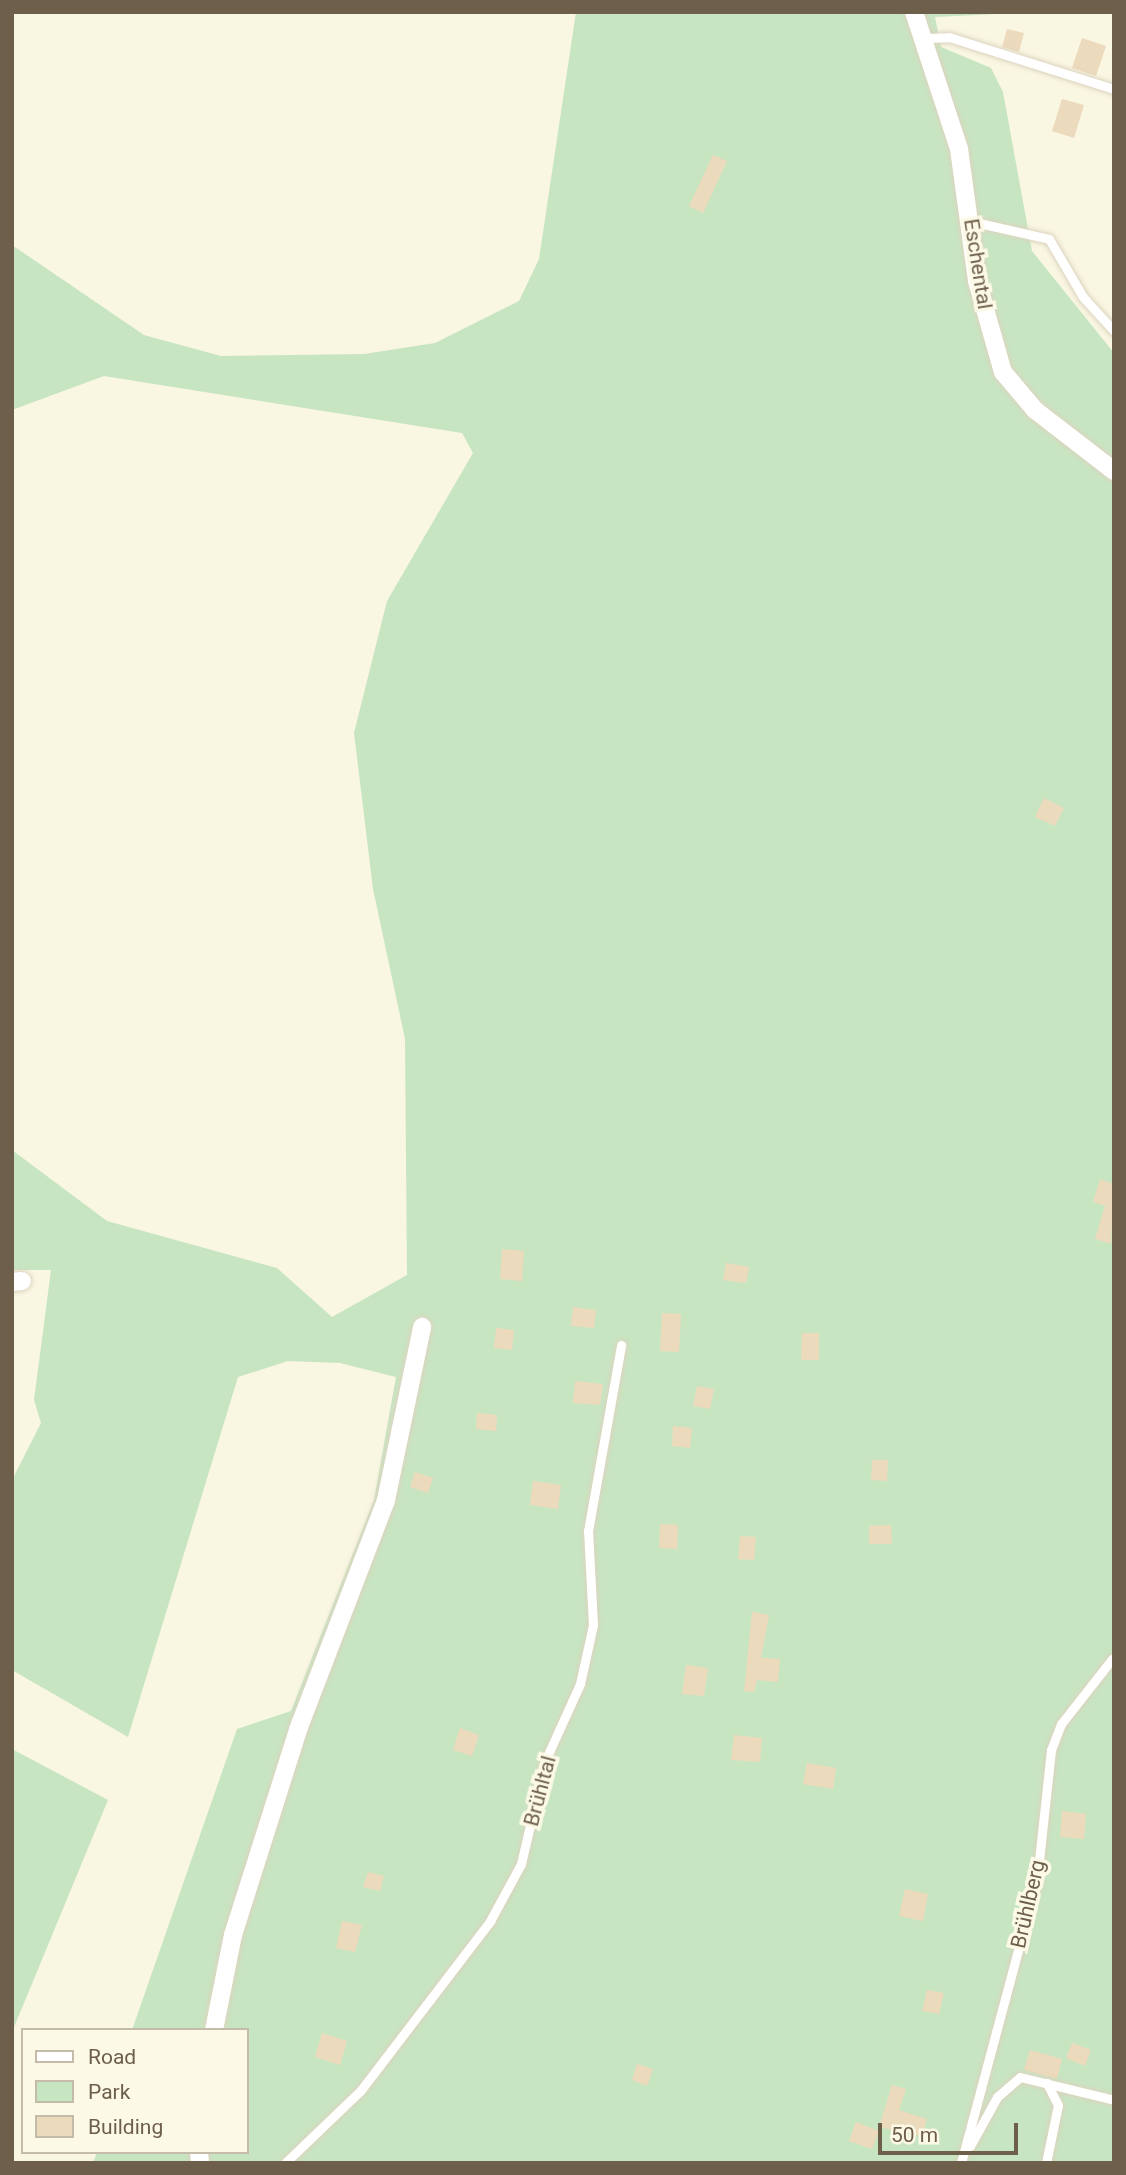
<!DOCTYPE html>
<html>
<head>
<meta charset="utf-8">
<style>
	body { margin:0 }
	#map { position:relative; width:1126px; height:2175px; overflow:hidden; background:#f9f6e2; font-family:Roboto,sans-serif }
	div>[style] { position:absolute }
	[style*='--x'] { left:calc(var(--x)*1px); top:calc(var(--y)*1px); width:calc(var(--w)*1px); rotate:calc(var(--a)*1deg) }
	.green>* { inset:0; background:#c8e5c2 }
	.building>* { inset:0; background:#ecdabc }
	.roads { filter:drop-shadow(0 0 2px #dcd3be) drop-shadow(0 0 2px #dcd3be) }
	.service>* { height:9px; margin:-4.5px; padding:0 4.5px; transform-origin:4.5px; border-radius:4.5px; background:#fff }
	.minor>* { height:18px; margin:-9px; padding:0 9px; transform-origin:9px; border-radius:9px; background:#fff }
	span { translate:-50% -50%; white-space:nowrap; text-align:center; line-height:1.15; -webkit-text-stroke:7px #fdf9e7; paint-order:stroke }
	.street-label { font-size:21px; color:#6e5f4b }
	.frame { position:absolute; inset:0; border:14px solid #6e5f4b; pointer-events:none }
	.legend { position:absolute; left:21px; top:2028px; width:228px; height:126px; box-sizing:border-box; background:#fdf9e7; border:2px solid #c4bba9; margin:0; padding:9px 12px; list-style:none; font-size:21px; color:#6e5f4b }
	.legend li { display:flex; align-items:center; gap:14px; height:35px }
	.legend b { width:35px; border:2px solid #c4bba9 }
	.scale { position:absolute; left:878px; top:2123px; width:140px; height:32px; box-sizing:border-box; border:4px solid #6e5f4b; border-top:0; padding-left:9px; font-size:21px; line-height:24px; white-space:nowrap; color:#6e5f4b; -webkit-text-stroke:5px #fdf9e7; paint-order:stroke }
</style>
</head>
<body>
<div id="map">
	<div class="green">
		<div style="clip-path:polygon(576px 12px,1036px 12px,935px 17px,941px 47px,991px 68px,1003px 92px,1032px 251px,1114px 353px,1114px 2163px,93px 2163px,97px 2152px,247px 2152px,247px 2030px,132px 2030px,237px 1729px,291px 1711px,374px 1500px,396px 1377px,340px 1363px,288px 1361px,238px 1377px,128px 1737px,12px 1670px,12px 1480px,41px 1423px,34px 1400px,51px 1270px,12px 1270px,12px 1150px,107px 1221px,277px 1268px,332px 1317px,407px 1275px,405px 1039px,373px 889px,354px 733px,387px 601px,473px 453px,462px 433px,104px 376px,12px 410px,12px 245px,144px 335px,221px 356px,364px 354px,435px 343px,519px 301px,539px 259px)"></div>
		<div style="clip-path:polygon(12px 1749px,108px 1800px,12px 2032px)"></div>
	</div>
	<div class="building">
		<div style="clip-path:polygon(1007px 29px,1024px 33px,1019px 52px,1002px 47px)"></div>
		<div style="clip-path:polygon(1082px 38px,1106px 46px,1096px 76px,1072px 68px)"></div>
		<div style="clip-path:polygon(1062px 99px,1084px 105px,1074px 138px,1052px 131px)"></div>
		<div style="clip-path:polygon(713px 155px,727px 161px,703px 213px,689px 206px)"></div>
		<div style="clip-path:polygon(1044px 798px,1064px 808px,1055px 826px,1035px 817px)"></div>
		<div style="clip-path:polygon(1100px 1179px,1114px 1184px,1111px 1244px,1095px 1239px,1105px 1206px,1093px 1202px)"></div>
		<div style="clip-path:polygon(502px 1249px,524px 1251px,522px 1281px,500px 1279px)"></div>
		<div style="clip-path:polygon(726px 1263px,749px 1267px,746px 1283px,723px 1280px)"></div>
		<div style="clip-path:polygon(573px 1307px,596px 1310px,594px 1328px,571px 1326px)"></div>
		<div style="clip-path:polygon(662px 1313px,681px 1314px,679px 1352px,660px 1351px)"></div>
		<div style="clip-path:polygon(496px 1328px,514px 1330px,512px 1350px,494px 1348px)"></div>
		<div style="clip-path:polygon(802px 1333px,819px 1333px,819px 1360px,801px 1360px)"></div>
		<div style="clip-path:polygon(575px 1381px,603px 1384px,600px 1405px,573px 1403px)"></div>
		<div style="clip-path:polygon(697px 1386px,714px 1389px,710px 1409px,693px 1406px)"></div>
		<div style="clip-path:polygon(477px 1413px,497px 1415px,496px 1431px,476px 1429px)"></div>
		<div style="clip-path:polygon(673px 1426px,692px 1428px,690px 1448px,672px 1446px)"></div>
		<div style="clip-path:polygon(872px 1460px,888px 1460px,887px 1481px,871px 1480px)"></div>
		<div style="clip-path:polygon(415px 1472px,433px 1478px,428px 1493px,410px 1487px)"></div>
		<div style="clip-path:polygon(533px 1481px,561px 1485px,558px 1509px,530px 1505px)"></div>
		<div style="clip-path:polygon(660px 1524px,678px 1525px,677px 1549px,659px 1548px)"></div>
		<div style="clip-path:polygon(891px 1525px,892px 1544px,869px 1544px,869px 1526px)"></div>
		<div style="clip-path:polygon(740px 1536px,756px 1537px,754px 1560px,738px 1559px)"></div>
		<div style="clip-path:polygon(752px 1612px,769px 1615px,761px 1658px,780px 1659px,778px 1682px,757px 1680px,754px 1692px,744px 1691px)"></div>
		<div style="clip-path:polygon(686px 1665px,708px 1668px,704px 1696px,682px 1694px)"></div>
		<div style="clip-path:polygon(460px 1728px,479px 1735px,472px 1756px,453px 1750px)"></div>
		<div style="clip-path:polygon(734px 1735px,762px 1738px,760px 1762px,731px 1760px)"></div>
		<div style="clip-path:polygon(807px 1763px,836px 1768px,833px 1789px,803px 1784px)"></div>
		<div style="clip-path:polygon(1062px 1811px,1086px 1814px,1084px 1839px,1060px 1837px)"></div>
		<div style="clip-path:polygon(368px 1872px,384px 1876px,380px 1891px,363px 1887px)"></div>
		<div style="clip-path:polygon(905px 1889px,928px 1894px,923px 1921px,899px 1916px)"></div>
		<div style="clip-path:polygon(342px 1921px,362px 1925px,355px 1952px,336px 1948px)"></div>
		<div style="clip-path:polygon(927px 1990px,944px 1993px,939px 2014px,922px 2011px)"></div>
		<div style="clip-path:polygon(322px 2033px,347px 2041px,340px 2065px,315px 2057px)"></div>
		<div style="clip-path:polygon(1072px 2043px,1091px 2050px,1085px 2066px,1066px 2058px)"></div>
		<div style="clip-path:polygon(1030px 2050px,1062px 2059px,1057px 2079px,1024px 2070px)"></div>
		<div style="clip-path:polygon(637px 2064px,653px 2069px,647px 2086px,632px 2080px)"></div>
		<div style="clip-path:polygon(892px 2085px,906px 2089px,899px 2110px,927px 2119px,922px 2136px,879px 2127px)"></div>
		<div style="clip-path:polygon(856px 2122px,879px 2131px,872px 2149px,849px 2141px)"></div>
	</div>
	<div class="roads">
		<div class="service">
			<div style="--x:926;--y:38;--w:23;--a:-2"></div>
			<div style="--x:949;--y:37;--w:173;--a:17.5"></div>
			<div style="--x:970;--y:221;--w:81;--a:12.8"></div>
			<div style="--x:1049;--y:239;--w:67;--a:59.6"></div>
			<div style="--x:1083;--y:297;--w:46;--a:47.6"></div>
			<div style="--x:970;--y:2146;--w:56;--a:-61.1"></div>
			<div style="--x:997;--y:2097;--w:30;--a:-41"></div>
			<div style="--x:1020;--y:2077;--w:97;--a:13.7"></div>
			<div style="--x:285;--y:2163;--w:105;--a:-43.8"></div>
			<div style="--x:361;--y:2090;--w:213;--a:-52.6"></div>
			<div style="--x:490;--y:1921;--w:65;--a:-61.5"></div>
			<div style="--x:521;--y:1864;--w:106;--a:-76.9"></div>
			<div style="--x:545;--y:1761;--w:85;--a:-65.6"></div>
			<div style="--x:580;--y:1684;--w:60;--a:-77.6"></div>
			<div style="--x:593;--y:1625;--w:94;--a:-93"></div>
			<div style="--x:588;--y:1531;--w:189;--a:-79.9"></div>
			<div style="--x:961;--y:2163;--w:294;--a:-75"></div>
			<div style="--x:1037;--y:1879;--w:130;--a:-83.8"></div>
			<div style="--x:1051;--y:1750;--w:28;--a:-69"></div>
			<div style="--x:1061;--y:1724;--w:83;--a:-51.9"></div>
			<div style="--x:1046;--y:2163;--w:59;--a:-78.3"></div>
			<div style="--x:1058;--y:2105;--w:25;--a:-117"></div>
		</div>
		<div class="minor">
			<div style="--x:914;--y:12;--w:144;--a:71.8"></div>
			<div style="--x:959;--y:149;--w:133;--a:82.2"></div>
			<div style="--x:977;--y:281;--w:95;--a:74.1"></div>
			<div style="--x:1003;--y:372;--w:50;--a:49.9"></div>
			<div style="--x:1035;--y:410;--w:100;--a:37.7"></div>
			<div style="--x:12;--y:1282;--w:10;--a:-6"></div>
			<div style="--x:214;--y:2030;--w:97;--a:-78.7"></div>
			<div style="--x:233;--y:1935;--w:218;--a:-72.4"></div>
			<div style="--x:299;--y:1727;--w:243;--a:-69"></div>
			<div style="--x:386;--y:1500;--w:177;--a:-78.2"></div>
			<div style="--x:199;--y:2152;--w:11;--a:85"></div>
		</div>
	</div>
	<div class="street-label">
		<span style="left:978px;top:264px;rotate:81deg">Eschental</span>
		<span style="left:540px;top:1791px;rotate:-75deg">Brühltal</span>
		<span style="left:1028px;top:1904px;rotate:-77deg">Brühlberg</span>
	</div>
	<div class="frame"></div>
	<ul class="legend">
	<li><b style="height:9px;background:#fff"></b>Road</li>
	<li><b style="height:19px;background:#c8e5c2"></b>Park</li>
	<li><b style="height:19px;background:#ecdabc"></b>Building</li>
	</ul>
	<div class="scale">50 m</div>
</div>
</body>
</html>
